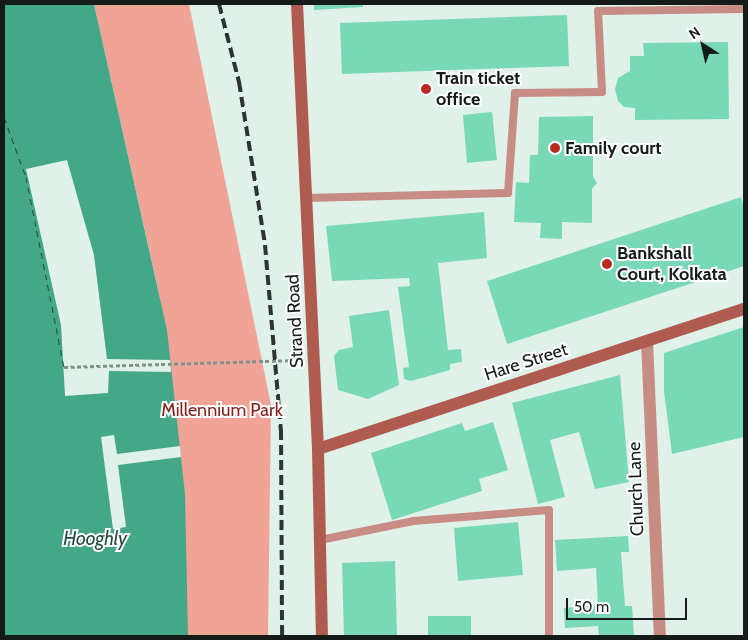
<!DOCTYPE html>
<html>
<head>
<meta charset="utf-8">
<style>
	body { margin:0 }
	#map { position:relative; width:748px; height:640px; overflow:hidden; background:#dff1e9; font-family:Cabin,sans-serif }
	div>[style] { position:absolute }
	[style*='--x'] { left:calc(var(--x)*1px); top:calc(var(--y)*1px); width:calc(var(--w)*1px); rotate:calc(var(--a)*1deg) }
	.green>* { inset:0; background:#f0a498 }
	.water>* { inset:0; background:#44a787 }
	.pier>* { inset:0; background:#dff1e9 }
	.ferry>* { height:1px; margin-top:-0.5px; transform-origin:0; background:repeating-linear-gradient(90deg,#214c3d 0 6px,transparent 0 11px) }
	.building>* { inset:0; background:#79d9b7 }
	.path>* { height:3px; margin-top:-1.5px; transform-origin:0; background:repeating-linear-gradient(90deg,#84918b 0 4px,transparent 0 6.5px) }
	.lane>* { height:8px; margin:-4px; padding:0 4px; transform-origin:4px; border-radius:4px; background:#c78c83 }
	.street>* { height:12px; margin:-6px; padding:0 6px; transform-origin:6px; border-radius:6px; background:#c78c83 }
	.secondary>* { height:12px; margin:-6px; padding:0 6px; transform-origin:6px; border-radius:6px; background:#af5b50 }
	.rail>* { height:4px; margin-top:-2px; transform-origin:0; background:repeating-linear-gradient(90deg,#2c3531 0 10px,transparent 0 15px) }
	.dots>* { width:14px; height:14px; translate:-50% -50%; box-sizing:border-box; border:2px solid #fff; border-radius:50% }
	span { translate:-50% -50%; white-space:nowrap; text-align:center; line-height:1.15; -webkit-text-stroke:4px #fff; paint-order:stroke }
	.poi-label { font-size:18px; color:#141b18; font-weight:700 }
	.left { translate:0 -50%; text-align:left }
	.street-label { font-size:18px; color:#141b18 }
	.park-label { font-size:18px; color:#821f18 }
	.water-label { font-size:19px; color:#214c3d; font-style:italic }
	.frame { position:absolute; inset:0; border:5px solid #141b18; pointer-events:none }
	.north { position:absolute; left:678px; top:20px; width:50px; height:50px; -webkit-text-stroke:4px #fff; paint-order:stroke; rotate:325deg; font-size:14px; font-weight:700; line-height:20px; text-align:center; color:#141b18 }
	.north::after { content:''; display:block; margin:auto; width:18px; height:22px; background:#141b18; clip-path:polygon(50% 0,100% 100%,50% 72%,0 100%) }
	.scale { position:absolute; left:566px; top:598px; width:121px; height:22px; box-sizing:border-box; border:2px solid #141b18; border-top:0; padding-left:6px; font-size:15px; line-height:18px; white-space:nowrap; color:#141b18; -webkit-text-stroke:4px #fff; paint-order:stroke }
</style>
</head>
<body>
<div id="map">
	<div class="green">
		<div style="clip-path:polygon(94px 4px,189px 4px,271px 405px,268px 636px,186px 636px,171px 372px,158px 289px)"></div>
	</div>
	<div class="water">
		<div style="clip-path:polygon(4px 4px,94px 4px,167px 330px,185px 494px,188px 636px,4px 636px)"></div>
	</div>
	<div class="pier">
		<div style="clip-path:polygon(67px 160px,94px 255px,107px 359px,170px 360px,171px 372px,109px 371px,108px 393px,65px 396px,61px 325px,26px 169px)"></div>
		<div style="clip-path:polygon(114px 435px,117px 454px,180px 446px,181px 457px,118px 465px,126px 527px,113px 529px,101px 437px)"></div>
	</div>
	<div class="ferry">
		<div style="--x:4;--y:117;--w:64;--a:69.9"></div>
		<div style="--x:26;--y:177;--w:194;--a:78.7"></div>
	</div>
	<div class="building">
		<div style="clip-path:polygon(314px 4px,363px 4px,363px 7px,314px 10px)"></div>
		<div style="clip-path:polygon(567px 15px,569px 66px,342px 74px,340px 23px)"></div>
		<div style="clip-path:polygon(728px 42px,729px 119px,635px 120px,635px 108px,624px 107px,618px 101px,615px 89px,618px 78px,630px 71px,630px 56px,644px 56px,643px 43px)"></div>
		<div style="clip-path:polygon(492px 112px,497px 160px,467px 163px,463px 115px)"></div>
		<div style="clip-path:polygon(593px 116px,593px 177px,597px 183px,592px 189px,592px 223px,562px 222px,562px 239px,540px 238px,541px 223px,514px 222px,516px 182px,529px 183px,530px 155px,538px 155px,539px 117px)"></div>
		<div style="clip-path:polygon(741px 197px,744px 209px,744px 266px,507px 344px,487px 281px)"></div>
		<div style="clip-path:polygon(484px 212px,487px 258px,438px 263px,448px 350px,461px 349px,462px 362px,450px 364px,450px 370px,411px 381px,404px 379px,403px 368px,409px 367px,398px 287px,410px 286px,409px 278px,332px 281px,326px 226px)"></div>
		<div style="clip-path:polygon(389px 310px,399px 385px,368px 399px,338px 390px,334px 356px,339px 350px,353px 347px,349px 316px)"></div>
		<div style="clip-path:polygon(744px 327px,744px 437px,672px 454px,664px 391px,664px 353px)"></div>
		<div style="clip-path:polygon(620px 375px,629px 482px,595px 489px,579px 432px,550px 440px,565px 497px,538px 504px,512px 403px)"></div>
		<div style="clip-path:polygon(493px 422px,508px 470px,479px 479px,482px 491px,392px 520px,371px 453px,462px 423px,465px 431px)"></div>
		<div style="clip-path:polygon(518px 522px,523px 575px,458px 581px,454px 528px)"></div>
		<div style="clip-path:polygon(628px 536px,629px 552px,621px 552px,625px 606px,632px 606px,634px 636px,599px 636px,598px 626px,565px 628px,564px 608px,598px 605px,596px 568px,557px 571px,555px 540px)"></div>
		<div style="clip-path:polygon(395px 561px,397px 636px,344px 636px,342px 563px)"></div>
		<div style="clip-path:polygon(428px 616px,471px 616px,471px 636px,428px 636px)"></div>
	</div>
	<div class="path">
		<div style="--x:64;--y:367;--w:237;--a:-1.7"></div>
	</div>
	<div class="lane">
		<div style="--x:306;--y:198;--w:202;--a:-1.4"></div>
		<div style="--x:508;--y:193;--w:100;--a:-86"></div>
		<div style="--x:515;--y:93;--w:87;--a:-0.7"></div>
		<div style="--x:602;--y:92;--w:81;--a:-92.8"></div>
		<div style="--x:598;--y:11;--w:146;--a:-0.8"></div>
		<div style="--x:320;--y:540;--w:95;--a:-11.5"></div>
		<div style="--x:413;--y:521;--w:136;--a:-4.6"></div>
		<div style="--x:549;--y:510;--w:126;--a:90"></div>
	</div>
	<div class="street">
		<div style="--x:647;--y:341;--w:295;--a:87.5"></div>
	</div>
	<div class="secondary">
		<div style="--x:297;--y:4;--w:445;--a:87.3"></div>
		<div style="--x:318;--y:449;--w:187;--a:88.8"></div>
		<div style="--x:318;--y:449;--w:448;--a:-18.2"></div>
	</div>
	<div class="rail">
		<div style="--x:219;--y:4;--w:81;--a:75.6"></div>
		<div style="--x:239;--y:82;--w:165;--a:80.9"></div>
		<div style="--x:265;--y:245;--w:186;--a:85.1"></div>
		<div style="--x:281;--y:430;--w:206;--a:89.7"></div>
	</div>
	<div class="dots">
		<div style="left:426px;top:89px;background:#b92b22"></div>
		<div style="left:555px;top:148px;background:#b92b22"></div>
		<div style="left:607px;top:264px;background:#b92b22"></div>
	</div>
	<div class="poi-label">
		<span class="left" style="left:436px;top:89px">Train ticket<br>office</span>
		<span class="left" style="left:565px;top:148px">Family court</span>
		<span class="left" style="left:617px;top:264px">Bankshall<br>Court, Kolkata</span>
	</div>
	<div class="street-label">
		<span style="left:295px;top:321px;rotate:-93deg">Strand Road</span>
		<span style="left:526px;top:362px;rotate:-18deg">Hare Street</span>
		<span style="left:636px;top:489px;rotate:-92deg">Church Lane</span>
	</div>
	<div class="park-label">
		<span style="left:222px;top:410px">Millennium Park</span>
	</div>
	<div class="water-label">
		<span style="left:95px;top:539px">Hooghly</span>
	</div>
	<div class="frame"></div>
	<div class="north">N</div>
	<div class="scale">50 m</div>
</div>
</body>
</html>
